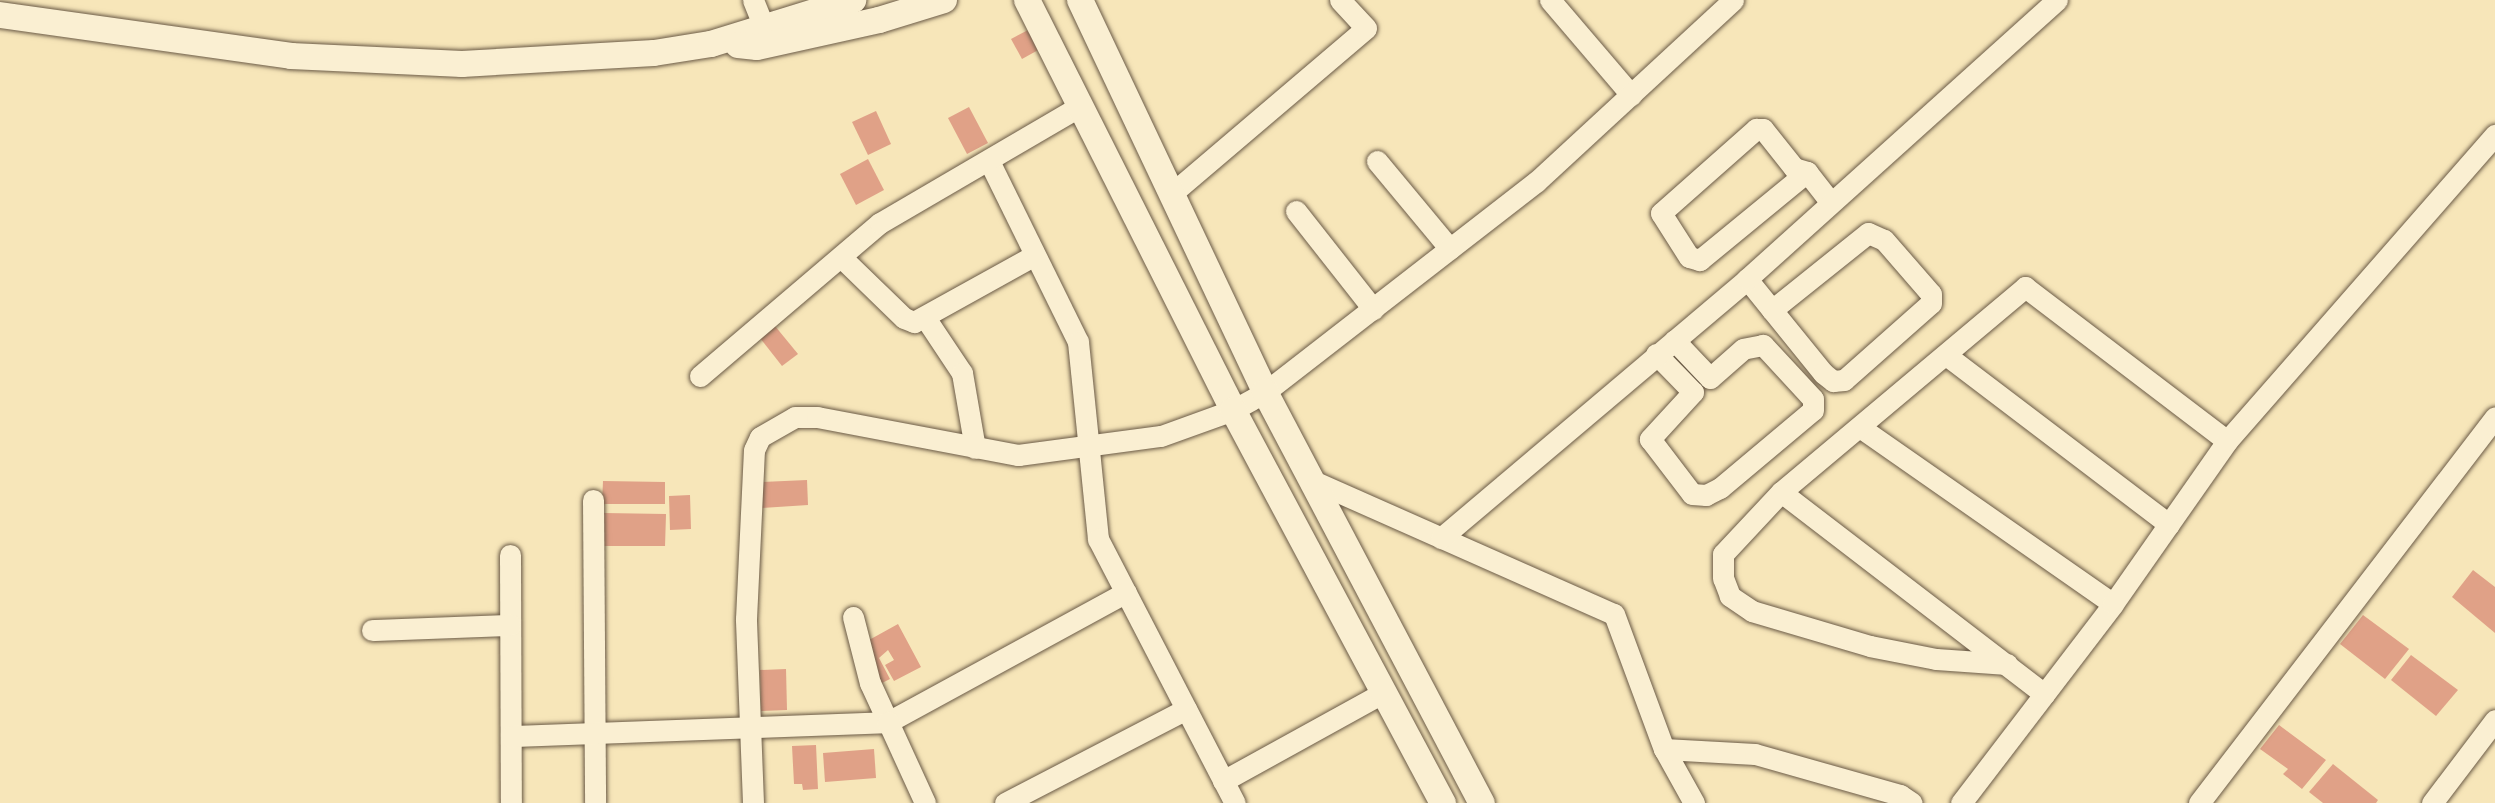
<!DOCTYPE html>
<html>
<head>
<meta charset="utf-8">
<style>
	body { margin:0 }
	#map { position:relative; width:2495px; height:803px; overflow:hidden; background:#f7e6b9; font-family:"IM FELL Double Pica",serif }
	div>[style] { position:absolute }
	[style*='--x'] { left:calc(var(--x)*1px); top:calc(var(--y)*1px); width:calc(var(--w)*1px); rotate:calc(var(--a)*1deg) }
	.building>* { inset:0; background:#e0a187 }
	.roads { filter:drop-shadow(0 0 2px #6a5a46) drop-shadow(0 0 2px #6a5a46) }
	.minor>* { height:21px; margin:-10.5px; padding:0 10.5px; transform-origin:10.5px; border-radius:10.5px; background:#faefd2 }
	.tertiary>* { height:26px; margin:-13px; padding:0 13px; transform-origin:13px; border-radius:13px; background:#faefd2 }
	span { translate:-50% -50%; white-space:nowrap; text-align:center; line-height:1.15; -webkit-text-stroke:5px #faefd2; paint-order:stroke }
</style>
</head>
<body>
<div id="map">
	<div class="building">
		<div style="clip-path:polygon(1030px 29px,1040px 49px,1022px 59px,1011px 39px)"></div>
		<div style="clip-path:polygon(969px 107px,988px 143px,967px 154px,948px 118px)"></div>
		<div style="clip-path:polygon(876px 111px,891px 144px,868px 155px,852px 122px)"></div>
		<div style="clip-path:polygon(868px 159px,884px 190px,856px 205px,840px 174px)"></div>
		<div style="clip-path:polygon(775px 326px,798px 354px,782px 366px,760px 338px)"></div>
		<div style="clip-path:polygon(807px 480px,808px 505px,762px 508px,761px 482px)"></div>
		<div style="clip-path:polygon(603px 481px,665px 482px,665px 504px,602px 504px)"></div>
		<div style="clip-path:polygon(690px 495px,691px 529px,670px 530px,669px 496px)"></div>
		<div style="clip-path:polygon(604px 513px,666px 514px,665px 546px,604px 546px)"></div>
		<div style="clip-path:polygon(2473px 570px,2495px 587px,2495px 633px,2452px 597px)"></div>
		<div style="clip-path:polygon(2363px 615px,2409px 649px,2385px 679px,2340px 644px)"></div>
		<div style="clip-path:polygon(898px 624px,921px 667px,894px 681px,885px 665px,894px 660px,888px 650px,879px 658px,890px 679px,880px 684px,860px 645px)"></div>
		<div style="clip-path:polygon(2411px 655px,2458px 690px,2436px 716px,2391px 680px)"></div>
		<div style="clip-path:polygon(786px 669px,787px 710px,761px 711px,760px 670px)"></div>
		<div style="clip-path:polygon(2279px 725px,2326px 760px,2302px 789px,2283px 774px,2288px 769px,2260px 749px)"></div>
		<div style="clip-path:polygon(816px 745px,818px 789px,803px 790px,802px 784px,794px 784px,792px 746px)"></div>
		<div style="clip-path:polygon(874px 749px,876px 778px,825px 782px,823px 753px)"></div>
		<div style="clip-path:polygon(2333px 764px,2378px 800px,2376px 803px,2323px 803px,2309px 792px)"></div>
	</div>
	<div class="roads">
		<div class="minor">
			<div style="--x:753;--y:0;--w:29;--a:68"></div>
			<div style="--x:1550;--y:0;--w:125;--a:49.5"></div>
			<div style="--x:1377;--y:161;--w:114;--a:50.3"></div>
			<div style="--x:990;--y:163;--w:199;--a:63.8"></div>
			<div style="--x:1078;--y:342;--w:198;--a:84.2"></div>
			<div style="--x:1098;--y:539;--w:297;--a:62.6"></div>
			<div style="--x:1807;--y:172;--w:139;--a:140.6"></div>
			<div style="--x:1700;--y:260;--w:11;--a:-165"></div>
			<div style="--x:1689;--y:257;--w:52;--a:-122.5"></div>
			<div style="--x:1661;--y:213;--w:127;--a:-41.5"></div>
			<div style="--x:1756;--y:129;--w:7;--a:0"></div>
			<div style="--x:1763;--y:129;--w:50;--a:51.5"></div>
			<div style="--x:1794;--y:168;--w:14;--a:17"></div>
			<div style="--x:1807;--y:172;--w:39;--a:52"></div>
			<div style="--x:1170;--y:195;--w:257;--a:-40.4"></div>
			<div style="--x:1366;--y:28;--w:38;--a:-133"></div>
			<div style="--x:1296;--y:211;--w:125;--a:51.8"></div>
			<div style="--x:842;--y:258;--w:86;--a:44.1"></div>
			<div style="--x:904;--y:318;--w:11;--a:22"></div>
			<div style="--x:914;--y:322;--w:138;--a:-29"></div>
			<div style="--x:1747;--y:279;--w:40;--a:51"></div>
			<div style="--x:1772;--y:310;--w:81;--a:51"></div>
			<div style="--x:1823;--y:373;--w:13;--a:39"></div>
			<div style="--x:1833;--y:381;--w:11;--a:-5"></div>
			<div style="--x:1844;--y:380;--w:116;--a:-41.5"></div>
			<div style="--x:1931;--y:303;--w:9;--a:-90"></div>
			<div style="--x:1931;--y:294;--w:72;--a:-131"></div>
			<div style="--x:1884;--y:240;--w:17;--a:-156"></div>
			<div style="--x:1868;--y:233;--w:123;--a:141.3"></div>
			<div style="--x:926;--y:319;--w:65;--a:56.3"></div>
			<div style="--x:962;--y:373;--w:76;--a:80.2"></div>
			<div style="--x:1656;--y:354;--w:53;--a:45.8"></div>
			<div style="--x:1693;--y:392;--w:64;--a:132.5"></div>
			<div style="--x:1650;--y:439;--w:69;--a:52.6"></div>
			<div style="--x:1692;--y:494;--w:14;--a:4"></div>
			<div style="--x:1706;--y:495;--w:16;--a:-27"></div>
			<div style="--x:1720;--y:488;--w:121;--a:-40"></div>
			<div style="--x:1813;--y:410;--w:11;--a:-90"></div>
			<div style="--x:1813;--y:399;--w:74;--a:-132.8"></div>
			<div style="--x:1763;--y:345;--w:20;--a:169"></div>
			<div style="--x:1743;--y:349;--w:44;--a:138.7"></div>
			<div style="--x:1710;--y:378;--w:52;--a:-133.5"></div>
			<div style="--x:1946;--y:355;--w:280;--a:37.2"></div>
			<div style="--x:700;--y:376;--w:236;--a:-40.4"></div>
			<div style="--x:880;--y:223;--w:232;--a:-30.3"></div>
			<div style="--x:1861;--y:428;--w:307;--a:34.9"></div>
			<div style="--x:1311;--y:480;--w:331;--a:23.9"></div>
			<div style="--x:1614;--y:614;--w:144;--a:69.7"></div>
			<div style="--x:1664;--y:749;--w:62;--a:60.9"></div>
			<div style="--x:1781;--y:492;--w:332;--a:37.5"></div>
			<div style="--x:593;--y:500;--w:303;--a:89.6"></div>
			<div style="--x:1441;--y:538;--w:401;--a:-40.2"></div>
			<div style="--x:1747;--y:279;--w:417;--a:-42"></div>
			<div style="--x:510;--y:555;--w:248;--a:89.8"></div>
			<div style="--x:853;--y:617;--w:68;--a:75.6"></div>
			<div style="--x:870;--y:683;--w:43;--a:65.2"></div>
			<div style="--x:888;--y:722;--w:271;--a:-28.6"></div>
			<div style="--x:372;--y:630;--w:138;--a:-2.1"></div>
			<div style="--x:2007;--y:664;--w:71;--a:-176"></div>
			<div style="--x:1936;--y:659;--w:67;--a:-168.9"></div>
			<div style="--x:1870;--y:646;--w:123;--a:-163.5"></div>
			<div style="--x:1752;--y:611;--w:27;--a:-146"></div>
			<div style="--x:1730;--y:596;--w:19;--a:-111"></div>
			<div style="--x:1723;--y:578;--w:24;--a:-90"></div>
			<div style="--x:1723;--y:554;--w:85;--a:-46.9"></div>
			<div style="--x:1781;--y:492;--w:319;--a:-40"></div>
			<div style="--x:2025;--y:287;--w:254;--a:37.3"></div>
			<div style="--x:511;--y:736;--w:377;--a:-2.1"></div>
			<div style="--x:888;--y:722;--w:89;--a:65.4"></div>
			<div style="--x:1664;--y:749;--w:91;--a:3.1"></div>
			<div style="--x:1755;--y:754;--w:151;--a:15.8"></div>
			<div style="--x:1900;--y:795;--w:14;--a:34"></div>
			<div style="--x:1223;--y:781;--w:184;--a:-28.9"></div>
			<div style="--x:753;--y:803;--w:184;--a:-92.2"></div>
			<div style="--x:746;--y:619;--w:169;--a:-87.3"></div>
			<div style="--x:754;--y:450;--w:14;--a:-65"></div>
			<div style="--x:760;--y:437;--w:40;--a:-29.7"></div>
			<div style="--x:795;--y:417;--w:22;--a:0"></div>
			<div style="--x:817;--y:417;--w:205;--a:10.7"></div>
			<div style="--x:1018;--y:455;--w:144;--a:-7.6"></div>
			<div style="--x:1161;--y:436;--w:77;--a:-19.9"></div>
			<div style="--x:1233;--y:410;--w:37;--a:-29"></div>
			<div style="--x:1265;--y:392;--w:343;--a:-37.8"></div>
			<div style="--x:1536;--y:182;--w:268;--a:-42.7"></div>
			<div style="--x:1005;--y:803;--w:204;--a:-27.4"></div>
			<div style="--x:1961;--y:803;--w:250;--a:-52.6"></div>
			<div style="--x:2113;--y:604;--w:199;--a:-55"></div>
			<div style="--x:2227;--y:441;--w:407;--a:-48.8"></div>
			<div style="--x:2199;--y:803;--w:486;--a:-52.5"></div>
			<div style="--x:2432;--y:803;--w:104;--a:-52.8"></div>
		</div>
		<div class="tertiary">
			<div style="--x:1027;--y:0;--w:459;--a:63.3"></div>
			<div style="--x:1233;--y:410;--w:446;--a:61.9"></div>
			<div style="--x:1080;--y:0;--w:433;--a:64.7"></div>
			<div style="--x:1265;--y:392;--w:465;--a:62.2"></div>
			<div style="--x:0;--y:15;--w:294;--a:8"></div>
			<div style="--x:291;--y:56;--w:171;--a:2.7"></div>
			<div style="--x:462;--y:64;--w:192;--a:-3.3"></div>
			<div style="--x:654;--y:53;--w:58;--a:-9"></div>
			<div style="--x:711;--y:44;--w:149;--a:-17.2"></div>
			<div style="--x:738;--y:45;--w:19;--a:6"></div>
			<div style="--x:757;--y:47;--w:125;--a:-12.5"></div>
			<div style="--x:879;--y:20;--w:68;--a:-17.1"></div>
		</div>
	</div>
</div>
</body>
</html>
